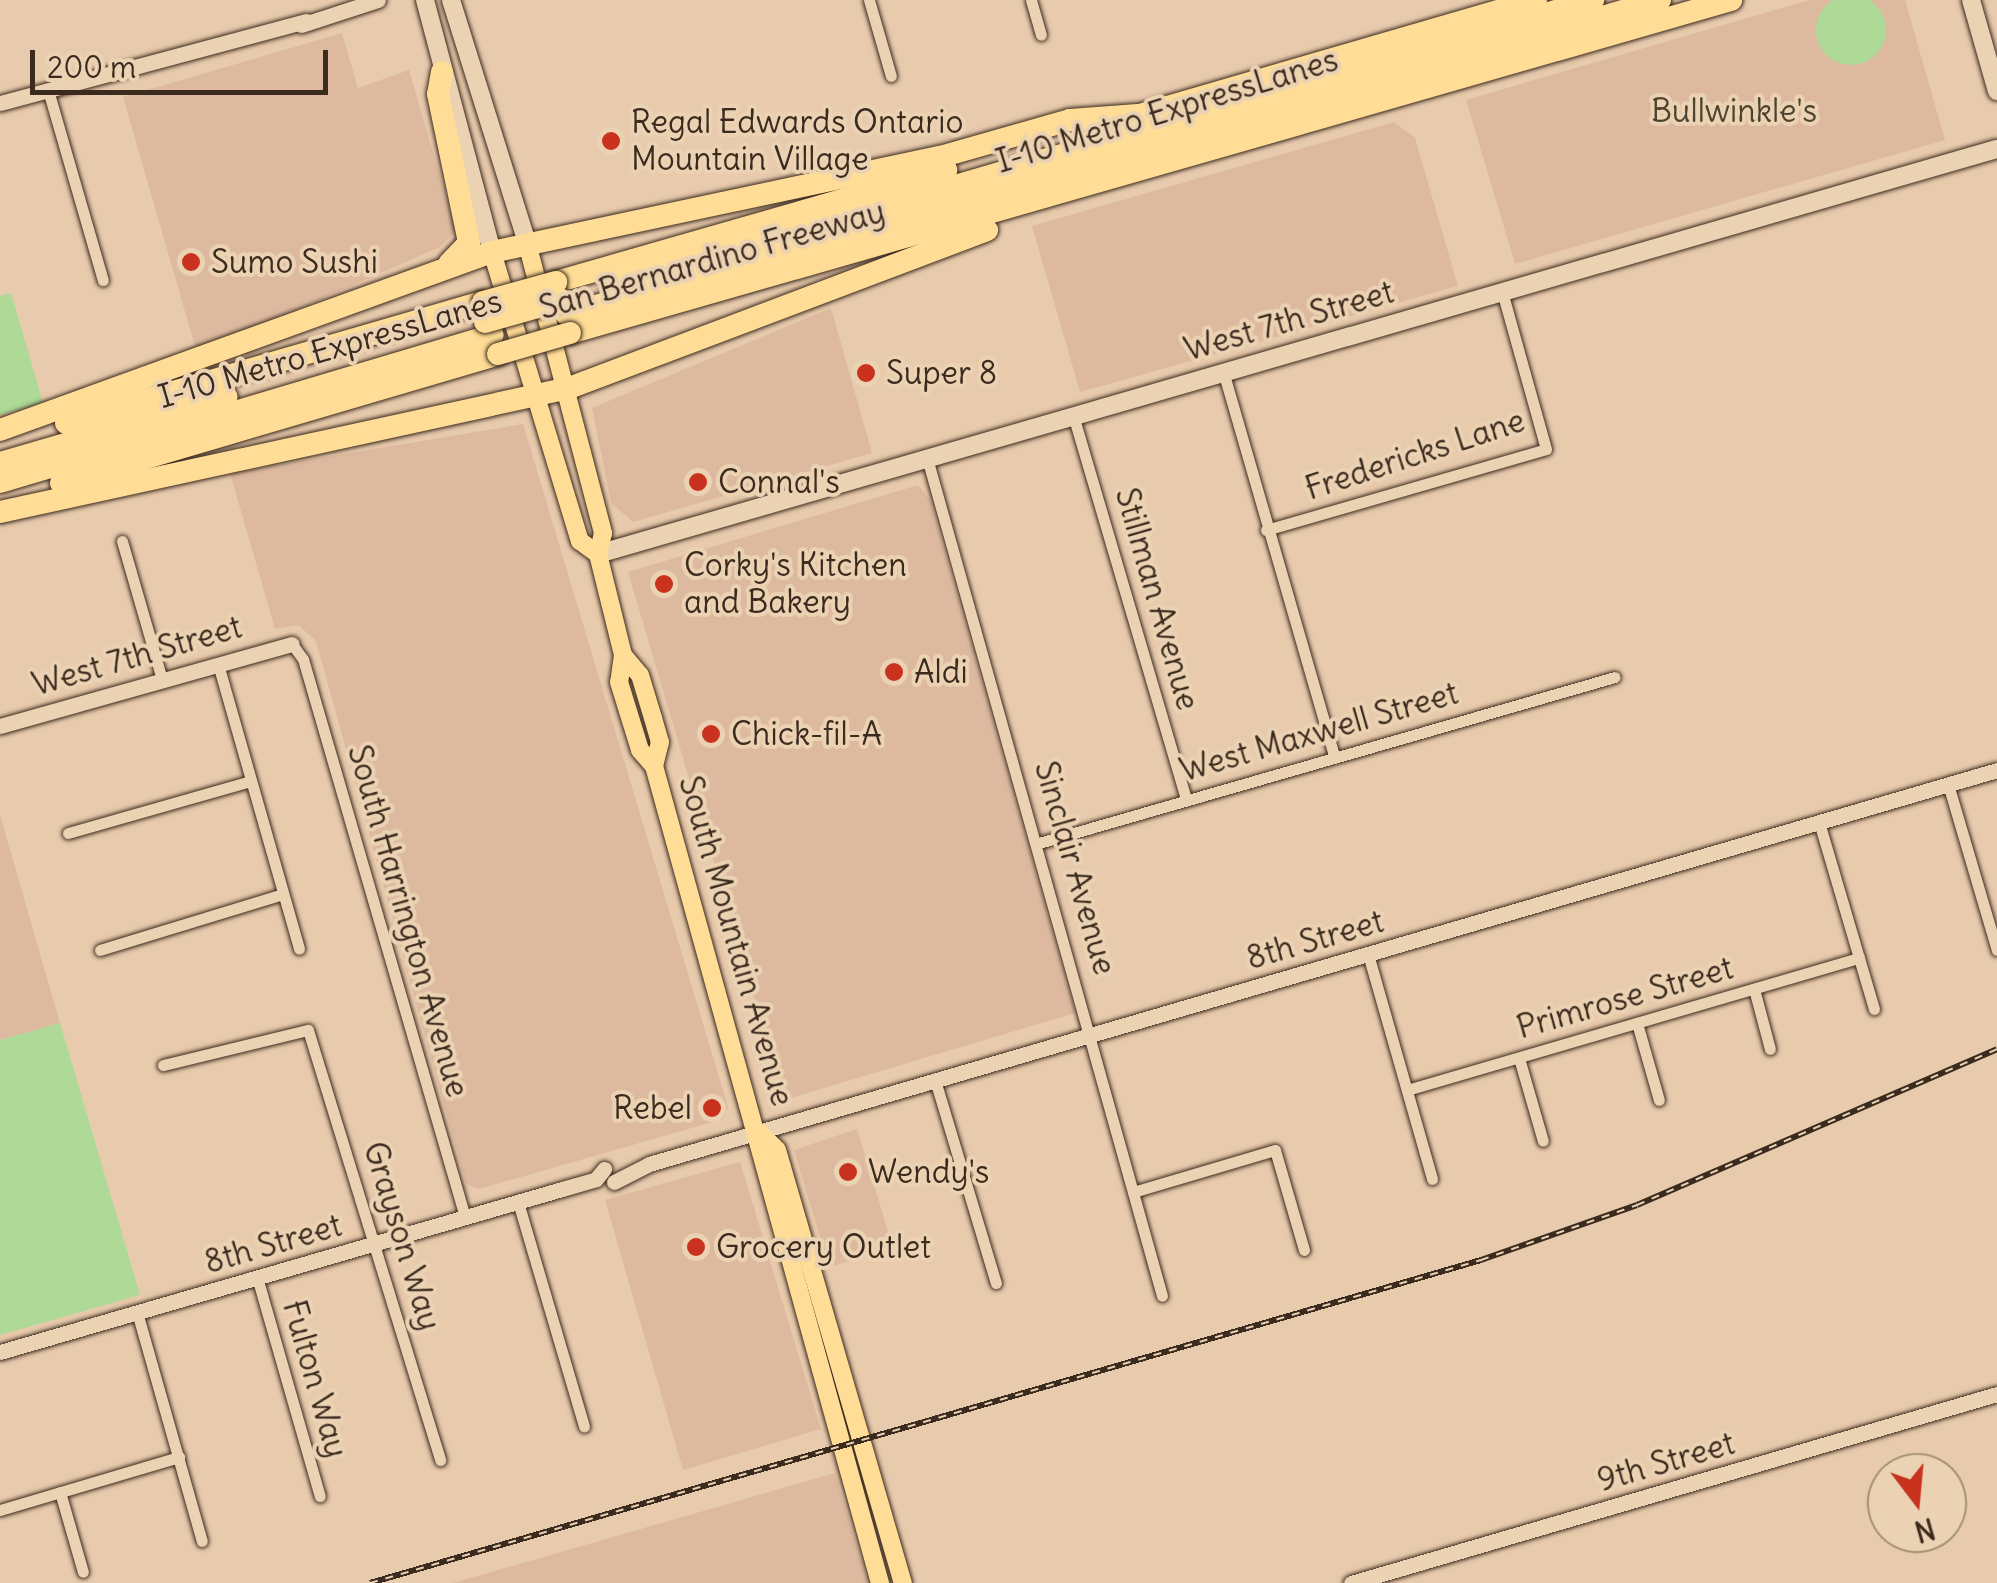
<!DOCTYPE html>
<html>
<head>
<meta charset="utf-8">
<style>
	body { margin:0 }
	#map { position:relative; width:1997px; height:1583px; overflow:hidden; background:#e8caac; font-family:Delius,sans-serif }
	div>[style] { position:absolute }
	[style*='--x'] { left:calc(var(--x)*1px); top:calc(var(--y)*1px); width:calc(var(--w)*1px); rotate:calc(var(--a)*1deg) }
	.built>* { inset:0; background:#ddba9f }
	.green>* { inset:0; background:#aed997 }
	.round { border-radius:50% }
	.roads { filter:drop-shadow(0 0 2px #3b2a1e) drop-shadow(0 0 2px #3b2a1e) }
	.minor>* { height:11px; margin:-5.5px; padding:0 5.5px; transform-origin:5.5px; border-radius:5.5px; background:#ead2b2 }
	.tertiary>* { height:15px; margin:-7.5px; padding:0 7.5px; transform-origin:7.5px; border-radius:7.5px; background:#ead2b2 }
	.secondary>* { height:18px; margin:-9px; padding:0 9px; transform-origin:9px; border-radius:9px; background:#ead2b2 }
	.primary>* { height:18px; margin:-9px; padding:0 9px; transform-origin:9px; border-radius:9px; background:#ffdd96 }
	.motorway>* { height:22px; margin:-11px; padding:0 11px; transform-origin:11px; border-radius:11px; background:#ffdd96 }
	.rail>* { height:6px; margin-top:-3px; transform-origin:0; background:repeating-linear-gradient(90deg,#ead2b2 0 8px,#3b2a1e 0 16px); box-sizing:border-box; border-block:2px solid #3b2a1e }
	.bridges { filter:drop-shadow(0 0 2px #3b2a1e) drop-shadow(0 0 2px #3b2a1e) }
	.motorway-bridge>* { height:22px; margin:-11px; padding:0 11px; transform-origin:11px; border-radius:11px; background:#ffdd96 }
	.dots>* { width:28px; height:28px; translate:-50% -50%; box-sizing:border-box; border:5px solid #ead2b2; border-radius:50% }
	span { translate:-50% -50%; white-space:nowrap; text-align:center; line-height:1.15; -webkit-text-stroke:8px #ead2b2; paint-order:stroke }
	.street-label { font-size:32px; color:#3b2a1e }
	.park-label { font-size:32px; color:#4c4430 }
	.poi-label { font-size:32px; color:#3b2a1e }
	.left { translate:0 -50%; text-align:left }
	.right { translate:-100% -50%; text-align:right }
	.north { position:absolute; left:1867px; top:1453px; width:100px; height:100px; box-sizing:border-box; background:#ead2b2; border:2px solid #a48f77; border-radius:50%; rotate:164deg; font-size:28px; font-weight:700; line-height:40px; text-align:center; color:#3b2a1e }
	.north::after { content:''; display:block; margin:auto; width:35px; height:45px; background:#c8321e; clip-path:polygon(50% 0,100% 100%,50% 72%,0 100%) }
	.scale { position:absolute; left:30px; top:50px; width:298px; height:45px; box-sizing:border-box; border:5px solid #3b2a1e; border-top:0; padding-left:12px; font-size:30px; line-height:35px; white-space:nowrap; color:#3b2a1e; -webkit-text-stroke:8px #ead2b2; paint-order:stroke }
</style>
</head>
<body>
<div id="map">
	<div class="built">
		<div style="clip-path:polygon(1809px 0,1905px 0,1945px 140px,1515px 264px,1466px 100px)"></div>
		<div style="clip-path:polygon(342px 33px,358px 88px,409px 70px,456px 231px,440px 247px,197px 353px,123px 97px)"></div>
		<div style="clip-path:polygon(1394px 122px,1415px 138px,1458px 286px,1080px 392px,1032px 226px)"></div>
		<div style="clip-path:polygon(831px 308px,872px 453px,633px 522px,611px 503px,592px 408px)"></div>
		<div style="clip-path:polygon(523px 424px,728px 1107px,723px 1119px,479px 1189px,466px 1184px,316px 641px,298px 625px,275px 629px,230px 473px)"></div>
		<div style="clip-path:polygon(918px 485px,930px 499px,1075px 1013px,784px 1100px,628px 572px)"></div>
		<div style="clip-path:polygon(0 815px,60px 1023px,0 1040px)"></div>
		<div style="clip-path:polygon(857px 1129px,893px 1248px,829px 1267px,794px 1150px)"></div>
		<div style="clip-path:polygon(740px 1162px,821px 1429px,683px 1470px,605px 1200px)"></div>
		<div style="clip-path:polygon(835px 1473px,868px 1583px,453px 1583px,738px 1501px)"></div>
	</div>
	<div class="green">
		<div class="round" style="left:1816px;top:-5px;width:70px;height:70px"></div>
		<div style="clip-path:polygon(11px 293px,43px 403px,0 415px,0 296px)"></div>
		<div style="clip-path:polygon(60px 1023px,140px 1295px,0 1335px,0 1040px)"></div>
	</div>
	<div class="roads">
		<div class="minor">
			<div style="--x:869;--y:0;--w:79;--a:73.9"></div>
			<div style="--x:1031;--y:0;--w:36;--a:74"></div>
			<div style="--x:48;--y:90;--w:198;--a:73.9"></div>
			<div style="--x:1223;--y:371;--w:401;--a:73.9"></div>
			<div style="--x:1073;--y:415;--w:399;--a:73.6"></div>
			<div style="--x:927;--y:458;--w:870;--a:74.33"></div>
			<div style="--x:1266;--y:530;--w:291;--a:-16.1"></div>
			<div style="--x:1546;--y:449;--w:164;--a:-105.6"></div>
			<div style="--x:122;--y:541;--w:145;--a:73.9"></div>
			<div style="--x:292;--y:644;--w:19;--a:54"></div>
			<div style="--x:303;--y:659;--w:581;--a:73.81"></div>
			<div style="--x:218;--y:664;--w:296;--a:74.1"></div>
			<div style="--x:1948;--y:784;--w:173;--a:73.6"></div>
			<div style="--x:1819;--y:822;--w:195;--a:73.6"></div>
			<div style="--x:68;--y:833;--w:190;--a:-15.9"></div>
			<div style="--x:1039;--y:843;--w:599;--a:-16.08"></div>
			<div style="--x:100;--y:950;--w:191;--a:-17"></div>
			<div style="--x:1368;--y:954;--w:234;--a:74.1"></div>
			<div style="--x:1754;--y:989;--w:62;--a:75.1"></div>
			<div style="--x:1637;--y:1023;--w:80;--a:74.1"></div>
			<div style="--x:1519;--y:1058;--w:86;--a:73.9"></div>
			<div style="--x:163;--y:1065;--w:149;--a:-13.6"></div>
			<div style="--x:308;--y:1030;--w:450;--a:72.9"></div>
			<div style="--x:935;--y:1080;--w:212;--a:73.3"></div>
			<div style="--x:1407;--y:1090;--w:471;--a:-16.3"></div>
			<div style="--x:1133;--y:1192;--w:148;--a:-16.5"></div>
			<div style="--x:1275;--y:1150;--w:104;--a:73.8"></div>
			<div style="--x:518;--y:1202;--w:234;--a:73.6"></div>
			<div style="--x:257;--y:1277;--w:228;--a:74"></div>
			<div style="--x:137;--y:1312;--w:238;--a:74.2"></div>
			<div style="--x:60;--y:1492;--w:83;--a:74"></div>
			<div style="--x:0;--y:1510;--w:187;--a:-16.5"></div>
		</div>
		<div class="tertiary">
			<div style="--x:301;--y:25;--w:81;--a:-18"></div>
			<div style="--x:0;--y:103;--w:317;--a:-15"></div>
			<div style="--x:0;--y:726;--w:303;--a:-15.7"></div>
			<div style="--x:614;--y:1182;--w:39;--a:-27"></div>
			<div style="--x:649;--y:1164;--w:1404;--a:-16.29"></div>
			<div style="--x:0;--y:1352;--w:585;--a:-16.17"></div>
			<div style="--x:562;--y:1189;--w:35;--a:-16"></div>
			<div style="--x:596;--y:1179;--w:13;--a:-51"></div>
			<div style="--x:1351;--y:1583;--w:673;--a:-16.31"></div>
		</div>
		<div class="secondary">
			<div style="--x:425;--y:0;--w:261;--a:75.1"></div>
			<div style="--x:451;--y:0;--w:255;--a:72.6"></div>
			<div style="--x:1971;--y:0;--w:95;--a:74.1"></div>
			<div style="--x:598;--y:554;--w:1456;--a:-16.15"></div>
		</div>
		<div class="primary">
			<div style="--x:527;--y:243;--w:300;--a:75.3"></div>
			<div style="--x:603;--y:533;--w:22;--a:103"></div>
			<div style="--x:598;--y:554;--w:104;--a:76.1"></div>
			<div style="--x:623;--y:655;--w:27;--a:98"></div>
			<div style="--x:619;--y:682;--w:71;--a:72.8"></div>
			<div style="--x:640;--y:750;--w:21;--a:49"></div>
			<div style="--x:654;--y:766;--w:848;--a:74.54"></div>
			<div style="--x:492;--y:252;--w:302;--a:73.1"></div>
			<div style="--x:580;--y:541;--w:22;--a:36"></div>
			<div style="--x:623;--y:655;--w:26;--a:50"></div>
			<div style="--x:640;--y:675;--w:45;--a:73.2"></div>
			<div style="--x:653;--y:718;--w:25;--a:74"></div>
			<div style="--x:660;--y:742;--w:25;--a:104"></div>
			<div style="--x:759;--y:1132;--w:25;--a:45"></div>
			<div style="--x:777;--y:1150;--w:451;--a:73.8"></div>
		</div>
		<div class="motorway">
			<div style="--x:442;--y:72;--w:22;--a:100"></div>
			<div style="--x:438;--y:94;--w:152;--a:78.2"></div>
			<div style="--x:469;--y:243;--w:28;--a:134"></div>
			<div style="--x:1126;--y:119;--w:427;--a:-16.2"></div>
			<div style="--x:556;--y:282;--w:406;--a:-16"></div>
			<div style="--x:612;--y:286;--w:1022;--a:-16.25"></div>
			<div style="--x:566;--y:314;--w:397;--a:-15.3"></div>
			<div style="--x:949;--y:209;--w:741;--a:-16.38"></div>
			<div style="--x:570;--y:333;--w:1208;--a:-16"></div>
			<div style="--x:66;--y:423;--w:434;--a:-16.2"></div>
			<div style="--x:0;--y:430;--w:523;--a:-19.89"></div>
			<div style="--x:492;--y:252;--w:458;--a:-12"></div>
			<div style="--x:940;--y:157;--w:135;--a:-15.9"></div>
			<div style="--x:1070;--y:120;--w:68;--a:-4.2"></div>
			<div style="--x:0;--y:463;--w:236;--a:-16.2"></div>
			<div style="--x:0;--y:482;--w:514;--a:-16.6"></div>
			<div style="--x:61;--y:483;--w:456;--a:-16.4"></div>
			<div style="--x:0;--y:512;--w:582;--a:-12.29"></div>
			<div style="--x:569;--y:388;--w:447;--a:-20.7"></div>
		</div>
	</div>
	<div class="rail">
		<div style="--x:370;--y:1583;--w:1157;--a:-16.21"></div>
		<div style="--x:1481;--y:1260;--w:165;--a:-19.4"></div>
		<div style="--x:1637;--y:1205;--w:392;--a:-23.4"></div>
	</div>
	<div class="bridges">
		<div class="motorway-bridge">
			<div style="--x:483;--y:302;--w:76;--a:-15.3"></div>
			<div style="--x:485;--y:322;--w:80;--a:-15.9"></div>
			<div style="--x:498;--y:354;--w:75;--a:-16.3"></div>
		</div>
	</div>
	<div class="dots">
		<div style="left:611px;top:141px;background:#c8321e"></div>
		<div style="left:191px;top:262px;background:#c8321e"></div>
		<div style="left:866px;top:373px;background:#c8321e"></div>
		<div style="left:698px;top:482px;background:#c8321e"></div>
		<div style="left:664px;top:584px;background:#c8321e"></div>
		<div style="left:894px;top:672px;background:#c8321e"></div>
		<div style="left:711px;top:734px;background:#c8321e"></div>
		<div style="left:712px;top:1108px;background:#c8321e"></div>
		<div style="left:848px;top:1172px;background:#c8321e"></div>
		<div style="left:696px;top:1247px;background:#c8321e"></div>
	</div>
	<div class="street-label">
		<span style="left:1167px;top:111px;rotate:-17deg">I-10 Metro ExpressLanes</span>
		<span style="left:712px;top:260px;rotate:-16deg">San Bernardino Freeway</span>
		<span style="left:1289px;top:321px;rotate:-16deg">West 7th Street</span>
		<span style="left:330px;top:349px;rotate:-16deg">I-10 Metro ExpressLanes</span>
		<span style="left:1415px;top:455px;rotate:-18deg">Fredericks Lane</span>
		<span style="left:1157px;top:599px;rotate:74deg">Stillman Avenue</span>
		<span style="left:137px;top:656px;rotate:-16deg">West 7th Street</span>
		<span style="left:1319px;top:732px;rotate:-16deg">West Maxwell Street</span>
		<span style="left:1075px;top:868px;rotate:74deg">Sinclair Avenue</span>
		<span style="left:408px;top:921px;rotate:74deg">South Harrington Avenue</span>
		<span style="left:1315px;top:940px;rotate:-16deg">8th Street</span>
		<span style="left:736px;top:941px;rotate:74deg">South Mountain Avenue</span>
		<span style="left:1625px;top:998px;rotate:-16deg">Primrose Street</span>
		<span style="left:402px;top:1236px;rotate:73deg">Grayson Way</span>
		<span style="left:273px;top:1244px;rotate:-16deg">8th Street</span>
		<span style="left:315px;top:1379px;rotate:74deg">Fulton Way</span>
		<span style="left:1666px;top:1462px;rotate:-16deg">9th Street</span>
	</div>
	<div class="park-label">
		<span style="left:1734px;top:111px">Bullwinkle's</span>
	</div>
	<div class="poi-label">
		<span class="left" style="left:631px;top:141px">Regal Edwards Ontario<br>Mountain Village</span>
		<span class="left" style="left:211px;top:262px">Sumo Sushi</span>
		<span class="left" style="left:886px;top:373px">Super 8</span>
		<span class="left" style="left:718px;top:482px">Connal's</span>
		<span class="left" style="left:684px;top:584px">Corky's Kitchen<br>and Bakery</span>
		<span class="left" style="left:914px;top:672px">Aldi</span>
		<span class="left" style="left:731px;top:734px">Chick-fil-A</span>
		<span class="right" style="left:692px;top:1108px">Rebel</span>
		<span class="left" style="left:868px;top:1172px">Wendy's</span>
		<span class="left" style="left:716px;top:1247px">Grocery Outlet</span>
	</div>
	<div class="north">N</div>
	<div class="scale">200 m</div>
</div>
</body>
</html>
